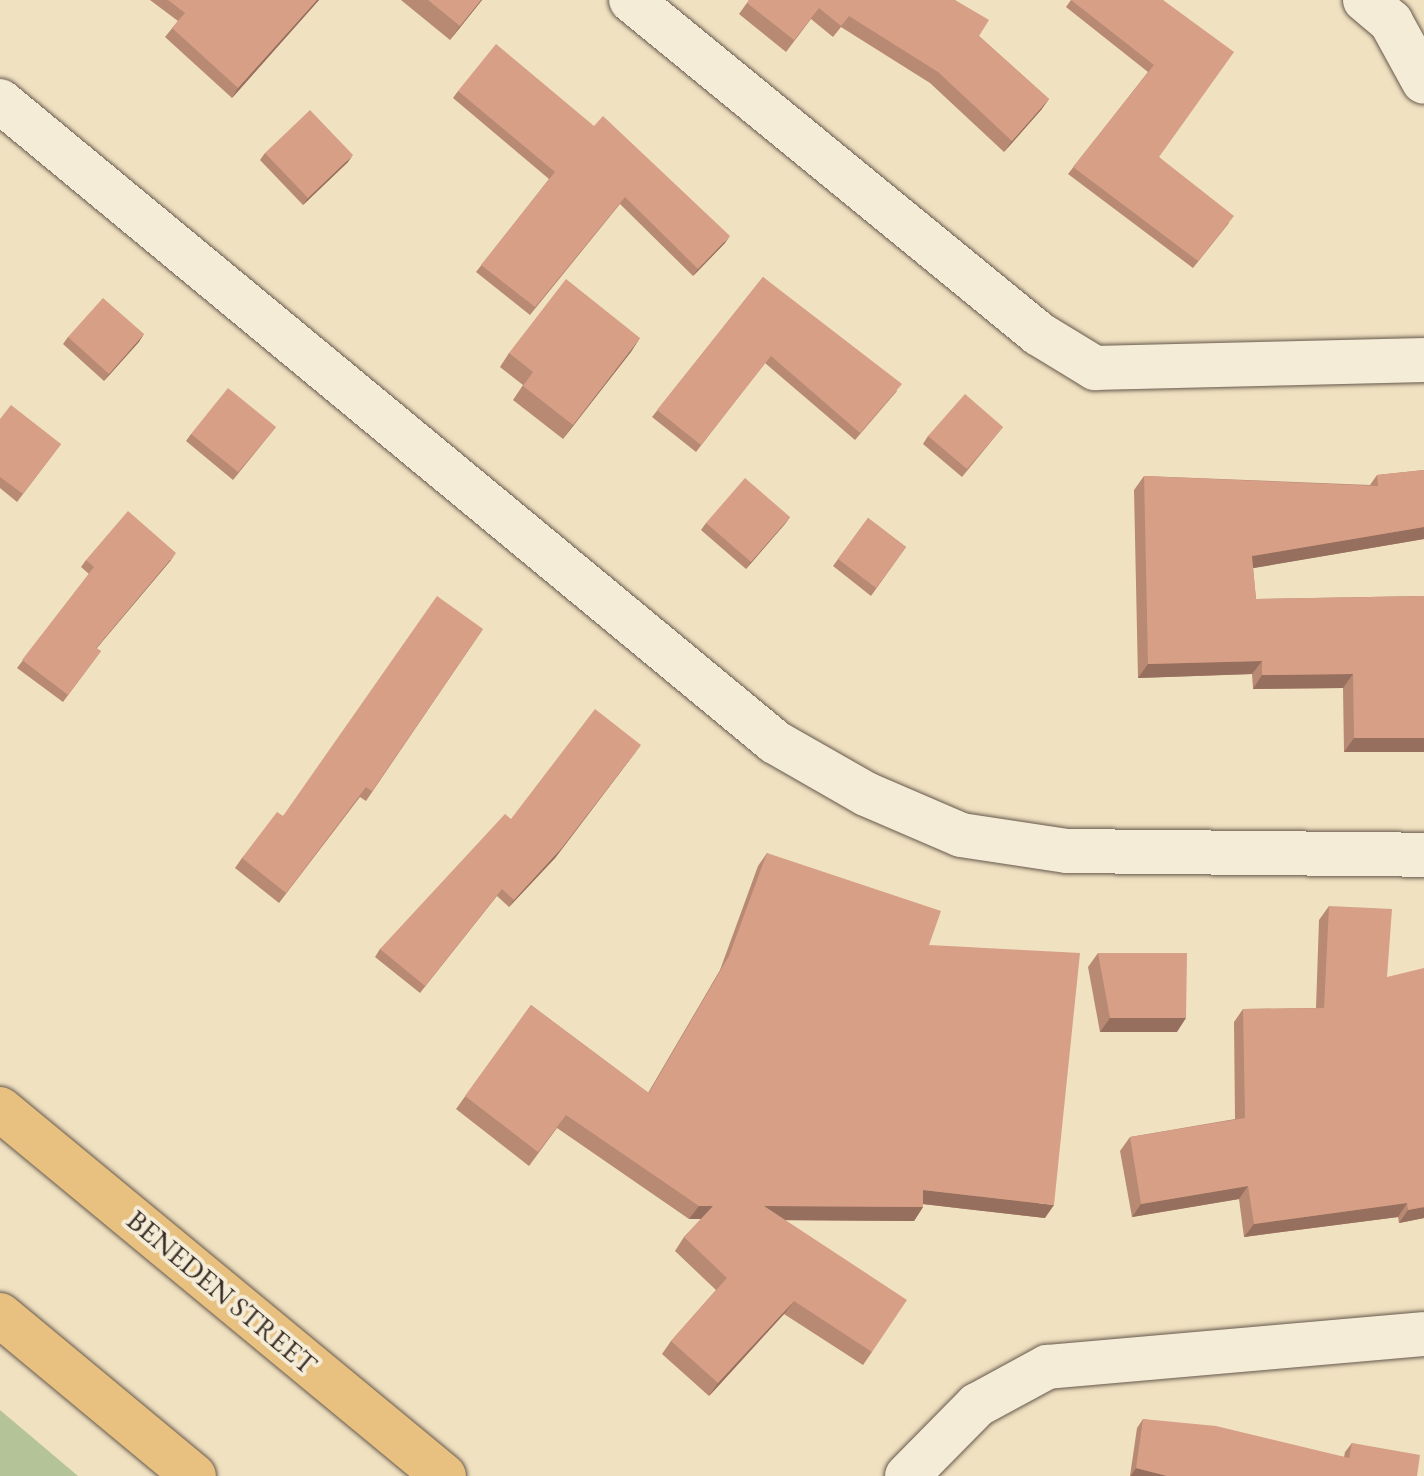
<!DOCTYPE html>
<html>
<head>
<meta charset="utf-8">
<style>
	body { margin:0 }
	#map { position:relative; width:1424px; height:1476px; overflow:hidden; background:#f0e1c1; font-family:"EB Garamond",serif }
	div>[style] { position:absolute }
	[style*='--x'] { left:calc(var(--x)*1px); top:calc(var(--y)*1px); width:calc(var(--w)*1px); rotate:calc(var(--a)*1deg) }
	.green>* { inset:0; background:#b4c498 }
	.roads { filter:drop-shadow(0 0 2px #66594c) drop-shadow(0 0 2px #66594c) }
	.minor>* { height:44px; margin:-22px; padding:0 22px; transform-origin:22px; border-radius:22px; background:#f5ecd7 }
	.major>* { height:44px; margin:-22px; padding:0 22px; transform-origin:22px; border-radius:22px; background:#e8c080 }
	.wall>* { inset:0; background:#b88973 }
	.shaded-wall>* { inset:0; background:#966f5e }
	.building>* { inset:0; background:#d69f86 }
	span { translate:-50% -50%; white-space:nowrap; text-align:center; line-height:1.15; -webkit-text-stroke:8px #f5ecd7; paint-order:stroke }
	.street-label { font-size:28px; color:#382c25 }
</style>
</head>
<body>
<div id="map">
	<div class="green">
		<div style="clip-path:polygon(0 1410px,78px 1476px,0 1476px)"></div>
	</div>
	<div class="roads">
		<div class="minor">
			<div style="--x:631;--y:0;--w:527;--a:39.3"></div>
			<div style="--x:1039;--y:334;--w:66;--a:31.3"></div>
			<div style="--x:1095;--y:368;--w:329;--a:-1.4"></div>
			<div style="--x:1365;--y:0;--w:34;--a:40"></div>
			<div style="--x:1391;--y:22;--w:68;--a:61.2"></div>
			<div style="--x:0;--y:101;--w:1006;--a:39.59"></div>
			<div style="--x:775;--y:742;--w:105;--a:29.7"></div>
			<div style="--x:866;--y:794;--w:103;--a:23.3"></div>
			<div style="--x:961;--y:835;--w:107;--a:8.6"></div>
			<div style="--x:1067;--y:851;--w:357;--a:0.6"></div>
			<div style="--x:907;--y:1476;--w:100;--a:-45.4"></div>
			<div style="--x:977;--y:1405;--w:80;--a:-28.5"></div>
			<div style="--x:1047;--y:1367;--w:378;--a:-5"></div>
		</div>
		<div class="major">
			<div style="--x:0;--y:1109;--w:576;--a:39.58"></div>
			<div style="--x:0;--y:1315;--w:252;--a:39.7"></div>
		</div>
	</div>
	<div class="wall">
		<div style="clip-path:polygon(150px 0,319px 0,232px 98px,165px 37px,178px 21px)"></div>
		<div style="clip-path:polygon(401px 0,482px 0,450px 40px)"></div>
		<div style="clip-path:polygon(749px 0,955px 0,979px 36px,1049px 99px,1041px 110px,1004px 152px,930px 83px,841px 27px,833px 37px,811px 19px,786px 52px,739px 14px)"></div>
		<div style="clip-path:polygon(1071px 0,1163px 0,1159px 157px,1229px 223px,1193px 268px,1068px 174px,1148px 72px,1066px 7px)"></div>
		<div style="clip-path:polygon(458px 91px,725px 243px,693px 276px,620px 204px,530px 315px,476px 272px,549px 179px,453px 98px)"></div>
		<div style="clip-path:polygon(265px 153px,348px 162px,303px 205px,260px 160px)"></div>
		<div style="clip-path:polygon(763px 277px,897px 391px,855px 440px,765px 363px,696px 452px,652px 417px)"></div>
		<div style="clip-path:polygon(144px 334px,104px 381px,63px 344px,68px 337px)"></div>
		<div style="clip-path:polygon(640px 338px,563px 439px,513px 400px,523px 385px,500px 367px,509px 353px)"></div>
		<div style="clip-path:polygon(0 419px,61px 444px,17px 502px,0 488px)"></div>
		<div style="clip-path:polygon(276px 427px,233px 480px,186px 441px,191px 434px)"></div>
		<div style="clip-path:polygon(1003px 427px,962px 477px,923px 444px,928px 436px)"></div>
		<div style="clip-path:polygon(1424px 470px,1424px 539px,1253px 568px,1256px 599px,1424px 596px,1424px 752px,1344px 752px,1343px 688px,1253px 689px,1252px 674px,1138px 678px,1134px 490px,1144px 476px,1370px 485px,1377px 475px)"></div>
		<div style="clip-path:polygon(790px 517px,746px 569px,701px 530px,706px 523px)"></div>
		<div style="clip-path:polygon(868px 518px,906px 547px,871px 596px,833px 566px)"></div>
		<div style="clip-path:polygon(86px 560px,171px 560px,96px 648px,101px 651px,63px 702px,17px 668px,89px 574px,81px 567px)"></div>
		<div style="clip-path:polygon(483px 629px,366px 801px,360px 797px,279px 903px,235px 868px,242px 858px,283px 816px)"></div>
		<div style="clip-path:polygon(767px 853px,929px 945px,1045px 1218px,923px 1204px,923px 1207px,914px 1221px,784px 1220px,872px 1352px,863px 1365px,784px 1314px,709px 1396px,662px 1354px,671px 1341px,716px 1290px,675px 1251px,684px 1237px,701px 1219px,689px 1219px,557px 1128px,529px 1166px,456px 1109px,531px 1005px,648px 1093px,720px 970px,758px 866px)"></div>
		<div style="clip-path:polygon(556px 857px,509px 907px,497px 896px,420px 993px,375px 957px,380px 949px)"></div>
		<div style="clip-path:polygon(1329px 906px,1387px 977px,1424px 1218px,1399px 1223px,1398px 1217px,1244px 1237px,1239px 1199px,1132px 1217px,1120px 1151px,1130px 1137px,1235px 1119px,1234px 1022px,1243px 1009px,1316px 1008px,1319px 920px)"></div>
		<div style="clip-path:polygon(1098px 953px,1177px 1032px,1100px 1032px,1088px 967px)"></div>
		<div style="clip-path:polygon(1143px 1419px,1344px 1457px,1345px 1452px,1352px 1443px,1417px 1476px,1130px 1476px,1137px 1428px)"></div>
	</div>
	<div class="shaded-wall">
		<div style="clip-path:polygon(317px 0,319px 0,232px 98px,238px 88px)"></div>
		<div style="clip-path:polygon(481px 0,482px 0,450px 40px,460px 26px)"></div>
		<div style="clip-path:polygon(1049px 99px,1041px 110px,1004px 152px,1012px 141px)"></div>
		<div style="clip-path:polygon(353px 155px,348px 162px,303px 205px,308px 198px)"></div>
		<div style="clip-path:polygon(730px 236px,725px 243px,693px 276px,698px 269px)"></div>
		<div style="clip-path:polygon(144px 334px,139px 342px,104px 381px,109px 374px)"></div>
		<div style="clip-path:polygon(640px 338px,631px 352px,563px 439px,573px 425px)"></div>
		<div style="clip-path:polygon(790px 517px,785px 524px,746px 569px,751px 562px)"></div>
		<div style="clip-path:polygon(1424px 527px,1424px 539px,1242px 570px,1252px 556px)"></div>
		<div style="clip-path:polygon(176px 553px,171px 560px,91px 655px,96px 648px)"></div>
		<div style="clip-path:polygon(1262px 661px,1252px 674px,1138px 678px,1148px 664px)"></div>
		<div style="clip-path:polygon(1353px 674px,1343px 688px,1253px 689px,1262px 675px)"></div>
		<div style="clip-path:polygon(1354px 738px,1424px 738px,1424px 752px,1344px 752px)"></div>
		<div style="clip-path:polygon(641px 745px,556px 857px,509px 907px,514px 900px)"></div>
		<div style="clip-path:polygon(1110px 1018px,1186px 1018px,1177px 1032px,1100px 1032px)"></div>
		<div style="clip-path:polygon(1248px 1186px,1239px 1199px,1132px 1217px,1141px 1204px)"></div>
		<div style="clip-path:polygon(923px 1190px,1054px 1205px,1045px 1218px,914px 1203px)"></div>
		<div style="clip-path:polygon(1407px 1203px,1398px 1217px,1244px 1237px,1254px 1224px)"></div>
		<div style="clip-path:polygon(699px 1206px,713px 1206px,704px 1219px,689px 1219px)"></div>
		<div style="clip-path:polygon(764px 1206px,923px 1207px,914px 1221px,755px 1220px)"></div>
		<div style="clip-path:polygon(1424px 1207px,1424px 1218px,1399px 1223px,1408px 1210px)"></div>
		<div style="clip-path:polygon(794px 1301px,784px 1314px,709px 1396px,718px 1383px)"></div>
		<div style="clip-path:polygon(1136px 1468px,1167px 1476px,1131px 1476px)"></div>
	</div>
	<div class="building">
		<div style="clip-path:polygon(168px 0,317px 0,238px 88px,172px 28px,185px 13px)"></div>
		<div style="clip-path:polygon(428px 0,481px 0,460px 26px)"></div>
		<div style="clip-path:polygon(749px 0,955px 0,989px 20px,979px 36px,1049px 99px,1012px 141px,938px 72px,849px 16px,841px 26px,819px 8px,794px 40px,747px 3px)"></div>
		<div style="clip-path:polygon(1071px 0,1163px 0,1234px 52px,1159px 157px,1234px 216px,1198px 261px,1073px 167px,1154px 65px)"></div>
		<div style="clip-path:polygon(496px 44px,594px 126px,603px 116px,730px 236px,698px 269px,625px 197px,535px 307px,481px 265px,555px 172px,458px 91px)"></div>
		<div style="clip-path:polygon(310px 110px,353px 155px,308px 198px,265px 153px)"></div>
		<div style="clip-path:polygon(763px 277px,902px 384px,860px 433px,771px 356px,701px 445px,657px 410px)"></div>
		<div style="clip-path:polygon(566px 279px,640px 338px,573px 425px,523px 386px,533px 372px,509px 353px)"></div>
		<div style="clip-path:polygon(103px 298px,144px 334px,109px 374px,68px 337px)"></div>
		<div style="clip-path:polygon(228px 388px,276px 427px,238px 472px,191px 434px)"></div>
		<div style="clip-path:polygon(965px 394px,1003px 427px,967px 469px,928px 436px)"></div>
		<div style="clip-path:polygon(11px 405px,61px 444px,23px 494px,0 477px,0 419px)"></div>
		<div style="clip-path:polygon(1424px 470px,1424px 527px,1252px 556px,1256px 599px,1424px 596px,1424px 738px,1354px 738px,1353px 674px,1262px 675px,1262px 661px,1148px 664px,1144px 476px,1378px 486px,1377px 475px)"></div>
		<div style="clip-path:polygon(745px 478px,790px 517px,751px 562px,706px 523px)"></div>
		<div style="clip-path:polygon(128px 511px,176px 553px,96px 648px,101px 651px,68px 695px,22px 660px,94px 567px,86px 560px)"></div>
		<div style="clip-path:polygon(868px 518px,906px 547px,876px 588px,838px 559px)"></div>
		<div style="clip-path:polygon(437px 596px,483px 629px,372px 791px,366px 787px,286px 893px,242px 858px,277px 812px,283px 816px)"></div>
		<div style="clip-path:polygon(595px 709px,641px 745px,561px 849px,514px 900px,502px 889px,425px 986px,380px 949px,505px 814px,511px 819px)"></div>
		<div style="clip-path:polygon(767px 853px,941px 911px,929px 945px,1080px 953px,1054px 1205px,923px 1190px,923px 1207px,764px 1206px,907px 1300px,872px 1352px,794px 1301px,718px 1383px,671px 1341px,727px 1278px,684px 1237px,713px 1206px,699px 1206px,566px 1115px,538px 1152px,465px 1096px,531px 1005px,649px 1093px,729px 956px)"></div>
		<div style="clip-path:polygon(1329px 906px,1392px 909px,1387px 977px,1424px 968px,1424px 1207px,1408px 1210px,1407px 1203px,1254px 1224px,1248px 1186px,1141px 1204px,1130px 1137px,1245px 1118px,1243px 1009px,1324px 1008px)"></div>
		<div style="clip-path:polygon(1098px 953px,1187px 953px,1186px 1018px,1110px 1018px)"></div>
		<div style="clip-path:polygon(1143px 1419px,1216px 1426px,1349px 1458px,1352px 1443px,1420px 1455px,1417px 1476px,1167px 1476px,1136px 1468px)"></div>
	</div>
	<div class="street-label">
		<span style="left:222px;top:1292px;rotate:40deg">BENEDEN STREET</span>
	</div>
</div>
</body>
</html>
